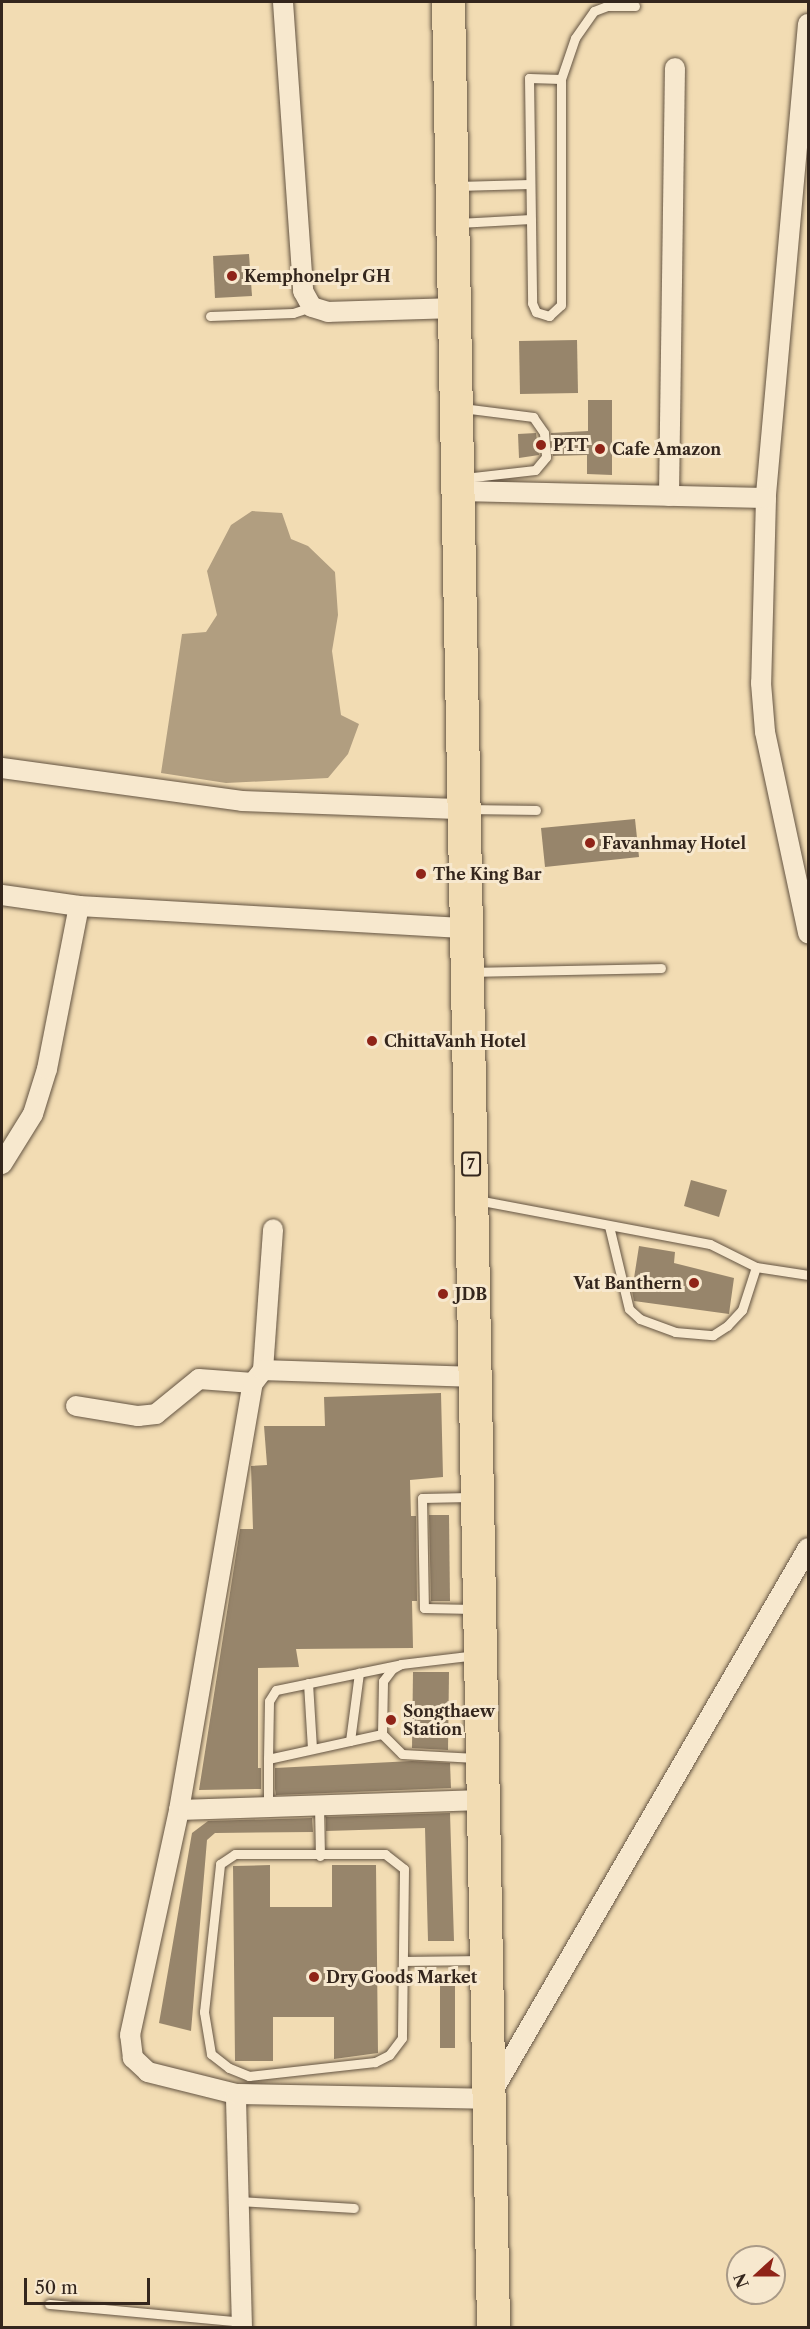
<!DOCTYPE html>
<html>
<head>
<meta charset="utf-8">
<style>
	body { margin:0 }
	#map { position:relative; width:810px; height:2329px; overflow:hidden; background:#f2dcb3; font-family:"Libre Caslon Text",serif }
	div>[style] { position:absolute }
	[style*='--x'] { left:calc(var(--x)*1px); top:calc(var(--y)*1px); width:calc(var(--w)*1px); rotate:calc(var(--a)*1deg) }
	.water>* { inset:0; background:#b19e80 }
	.building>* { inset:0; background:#97856b }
	.roads { filter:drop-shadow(0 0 2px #645442) drop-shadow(0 0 2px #645442) }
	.lane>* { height:9px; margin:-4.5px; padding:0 4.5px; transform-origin:4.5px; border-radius:4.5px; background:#f7e8ce }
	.street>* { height:20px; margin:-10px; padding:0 10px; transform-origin:10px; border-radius:10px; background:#f7e8ce }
	.highway>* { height:33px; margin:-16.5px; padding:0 16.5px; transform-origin:16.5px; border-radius:16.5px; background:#f2dcb3 }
	.dots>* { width:16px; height:16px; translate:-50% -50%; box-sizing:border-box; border:3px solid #f7e8ce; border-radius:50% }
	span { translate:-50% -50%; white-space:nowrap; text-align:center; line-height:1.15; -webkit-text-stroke:6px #f7e8ce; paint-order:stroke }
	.shield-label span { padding:2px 4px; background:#f7e8ce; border:2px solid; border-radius:4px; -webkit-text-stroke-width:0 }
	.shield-label { font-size:15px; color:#34261d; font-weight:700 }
	.poi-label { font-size:16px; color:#34261d; font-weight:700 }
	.left { translate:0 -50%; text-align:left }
	.right { translate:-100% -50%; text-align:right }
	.frame { position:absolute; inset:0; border:3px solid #34261d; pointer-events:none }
	.north { position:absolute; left:726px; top:2245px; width:60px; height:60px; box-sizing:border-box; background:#f7e8ce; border:2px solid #a99a87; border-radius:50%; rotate:249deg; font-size:16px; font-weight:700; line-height:24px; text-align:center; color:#34261d }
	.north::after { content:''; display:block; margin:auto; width:21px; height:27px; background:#8f2418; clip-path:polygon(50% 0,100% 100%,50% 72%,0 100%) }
	.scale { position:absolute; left:24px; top:2278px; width:126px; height:27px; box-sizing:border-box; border:3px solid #34261d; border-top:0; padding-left:8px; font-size:18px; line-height:21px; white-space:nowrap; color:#34261d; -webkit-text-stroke:4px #f7e8ce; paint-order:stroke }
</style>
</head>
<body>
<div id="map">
	<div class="water">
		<div style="clip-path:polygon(252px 511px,282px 513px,291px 539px,308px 546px,335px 572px,338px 615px,332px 651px,341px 715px,359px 724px,348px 754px,328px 778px,226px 783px,161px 773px,182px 634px,206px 632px,217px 615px,207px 571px,231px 525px)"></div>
	</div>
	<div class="building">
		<div style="clip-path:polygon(249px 254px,252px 296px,215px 298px,213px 256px)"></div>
		<div style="clip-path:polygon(577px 340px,578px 393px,520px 394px,519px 341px)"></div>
		<div style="clip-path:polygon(588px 400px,612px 400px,612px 475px,587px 474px,587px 455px,553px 456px,551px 433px,588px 431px)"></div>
		<div style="clip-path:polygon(536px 433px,539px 455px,519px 458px,518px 434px)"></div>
		<div style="clip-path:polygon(635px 819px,639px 857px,545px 867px,541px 828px)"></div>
		<div style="clip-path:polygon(691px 1180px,727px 1190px,719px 1217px,684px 1206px)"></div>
		<div style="clip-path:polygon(639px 1246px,675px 1252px,674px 1263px,734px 1278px,729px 1314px,634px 1301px,632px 1291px)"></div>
		<div style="clip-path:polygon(441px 1393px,443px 1477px,410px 1480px,411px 1516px,416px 1516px,417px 1601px,412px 1601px,413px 1648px,296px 1649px,299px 1667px,258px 1668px,258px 1768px,261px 1768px,261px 1789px,199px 1790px,240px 1529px,253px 1529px,251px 1466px,267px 1465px,264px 1426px,325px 1426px,324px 1397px)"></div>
		<div style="clip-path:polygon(429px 1515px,449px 1515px,450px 1601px,431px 1601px)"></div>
		<div style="clip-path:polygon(413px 1672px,449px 1672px,448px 1750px,412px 1748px)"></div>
		<div style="clip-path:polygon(412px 1761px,450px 1763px,451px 1788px,276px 1795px,275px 1789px,275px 1768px)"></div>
		<div style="clip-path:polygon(450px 1813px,454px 1941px,428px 1941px,425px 1828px,326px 1831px,326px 1817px)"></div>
		<div style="clip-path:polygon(312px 1818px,313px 1832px,215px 1833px,207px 1840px,191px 2031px,159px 2023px,192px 1833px,208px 1821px)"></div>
		<div style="clip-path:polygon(270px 1865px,270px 1907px,332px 1907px,332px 1865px,376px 1865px,378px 2053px,334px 2059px,334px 2017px,273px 2017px,273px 2061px,235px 2061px,233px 1866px)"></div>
		<div style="clip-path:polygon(440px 1977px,455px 1977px,455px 2048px,440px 2048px)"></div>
	</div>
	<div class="roads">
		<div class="lane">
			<div style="--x:561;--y:79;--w:32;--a:-178"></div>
			<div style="--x:529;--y:78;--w:225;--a:89.2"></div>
			<div style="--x:532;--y:303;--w:10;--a:66"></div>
			<div style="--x:536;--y:312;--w:14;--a:17"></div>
			<div style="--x:549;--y:316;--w:16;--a:-43"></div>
			<div style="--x:561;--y:305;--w:226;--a:-90"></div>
			<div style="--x:561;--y:79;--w:43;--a:-71.1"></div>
			<div style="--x:575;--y:38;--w:33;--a:-55"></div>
			<div style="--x:594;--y:11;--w:14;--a:-21"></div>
			<div style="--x:607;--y:6;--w:28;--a:0"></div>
			<div style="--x:457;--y:186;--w:73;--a:-1.6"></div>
			<div style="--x:458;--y:223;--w:73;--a:-3.1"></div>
			<div style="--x:210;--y:316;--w:83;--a:-2.1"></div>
			<div style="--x:293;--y:313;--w:20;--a:-18"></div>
			<div style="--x:462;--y:408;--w:72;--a:7.2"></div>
			<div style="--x:533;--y:417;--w:19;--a:55"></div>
			<div style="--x:544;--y:433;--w:24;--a:85"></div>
			<div style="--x:546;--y:457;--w:17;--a:130"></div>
			<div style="--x:535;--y:470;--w:71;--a:173.6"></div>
			<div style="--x:469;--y:809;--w:67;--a:0.9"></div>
			<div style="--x:472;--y:972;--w:189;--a:-1.2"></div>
			<div style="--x:477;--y:1200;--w:237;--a:10.7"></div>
			<div style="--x:710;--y:1244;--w:51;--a:26.6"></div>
			<div style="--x:756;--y:1267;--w:53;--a:8.7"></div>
			<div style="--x:609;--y:1226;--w:85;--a:76.5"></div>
			<div style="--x:629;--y:1309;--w:15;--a:42"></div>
			<div style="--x:640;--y:1319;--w:37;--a:20"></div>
			<div style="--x:675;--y:1332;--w:38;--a:5"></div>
			<div style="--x:713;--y:1335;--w:17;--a:-33"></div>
			<div style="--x:727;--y:1326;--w:22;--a:-47"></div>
			<div style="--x:742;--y:1310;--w:45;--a:-72"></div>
			<div style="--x:470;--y:1497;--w:48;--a:178.8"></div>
			<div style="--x:422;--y:1498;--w:110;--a:89"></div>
			<div style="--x:424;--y:1608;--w:50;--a:1.1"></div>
			<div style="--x:308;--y:1683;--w:66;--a:86.5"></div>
			<div style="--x:382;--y:1734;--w:53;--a:-88.9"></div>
			<div style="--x:383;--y:1681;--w:15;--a:-53"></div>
			<div style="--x:392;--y:1669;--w:10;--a:-29"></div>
			<div style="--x:401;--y:1664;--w:76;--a:-6.8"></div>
			<div style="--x:350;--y:1741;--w:69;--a:-82.5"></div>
			<div style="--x:268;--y:1759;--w:58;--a:-89"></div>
			<div style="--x:269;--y:1701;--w:13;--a:-58"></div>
			<div style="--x:276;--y:1690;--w:128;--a:-11.7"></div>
			<div style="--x:319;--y:1805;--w:51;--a:88.9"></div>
			<div style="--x:268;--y:1807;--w:48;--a:-90"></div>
			<div style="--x:268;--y:1759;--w:117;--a:-12.4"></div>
			<div style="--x:382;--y:1734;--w:28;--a:45"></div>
			<div style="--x:402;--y:1754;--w:74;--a:3.1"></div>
			<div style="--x:235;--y:1854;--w:150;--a:0"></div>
			<div style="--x:385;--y:1854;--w:24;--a:38"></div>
			<div style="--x:404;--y:1869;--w:169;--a:90.7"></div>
			<div style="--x:402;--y:2038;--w:21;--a:127"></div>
			<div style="--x:389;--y:2055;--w:16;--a:153"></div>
			<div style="--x:375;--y:2062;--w:127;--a:173.7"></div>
			<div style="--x:249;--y:2076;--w:22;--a:-158"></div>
			<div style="--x:229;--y:2068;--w:23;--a:-142"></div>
			<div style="--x:211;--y:2054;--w:43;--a:-99.5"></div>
			<div style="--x:204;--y:2012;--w:149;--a:-83.8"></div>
			<div style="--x:220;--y:1864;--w:18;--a:-34"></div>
			<div style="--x:405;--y:1961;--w:76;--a:-0.8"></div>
			<div style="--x:239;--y:2201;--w:115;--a:3.5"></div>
			<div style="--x:49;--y:2304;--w:194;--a:5.3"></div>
		</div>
		<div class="street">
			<div style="--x:283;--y:2;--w:290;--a:86"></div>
			<div style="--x:303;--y:291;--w:18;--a:61"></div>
			<div style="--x:312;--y:307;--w:17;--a:17"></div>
			<div style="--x:328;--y:312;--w:126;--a:-1.8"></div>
			<div style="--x:808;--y:24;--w:476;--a:95.1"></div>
			<div style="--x:766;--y:498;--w:185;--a:91.5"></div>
			<div style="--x:761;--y:683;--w:49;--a:85.3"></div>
			<div style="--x:765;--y:732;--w:206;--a:77.9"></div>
			<div style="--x:458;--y:491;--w:308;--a:1.3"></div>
			<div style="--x:669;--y:496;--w:428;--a:-89.2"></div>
			<div style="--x:2;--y:768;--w:242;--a:7.8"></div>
			<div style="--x:242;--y:801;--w:222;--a:2.1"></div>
			<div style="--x:2;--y:895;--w:78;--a:8.1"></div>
			<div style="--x:79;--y:906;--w:388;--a:3.3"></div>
			<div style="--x:2;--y:1164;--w:59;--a:-58.2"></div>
			<div style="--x:33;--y:1114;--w:47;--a:-72.7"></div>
			<div style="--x:47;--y:1069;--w:166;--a:-78.9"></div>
			<div style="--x:263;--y:1370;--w:141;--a:-85.9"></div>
			<div style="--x:76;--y:1406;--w:63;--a:9.2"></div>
			<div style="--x:138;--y:1416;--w:18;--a:-6"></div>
			<div style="--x:156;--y:1414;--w:55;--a:-39.1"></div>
			<div style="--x:199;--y:1379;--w:54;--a:4.2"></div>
			<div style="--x:179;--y:1810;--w:304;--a:-1.9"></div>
			<div style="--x:236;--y:2094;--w:91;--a:-166"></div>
			<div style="--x:148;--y:2072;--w:21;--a:-137"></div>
			<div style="--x:133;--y:2058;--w:23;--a:-97"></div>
			<div style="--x:130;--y:2035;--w:230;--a:-77.7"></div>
			<div style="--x:179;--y:1810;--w:433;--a:-80.2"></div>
			<div style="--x:253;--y:1383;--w:16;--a:-52"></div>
			<div style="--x:263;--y:1370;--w:212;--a:1.9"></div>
			<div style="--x:242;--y:2328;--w:234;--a:-91.5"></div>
			<div style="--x:236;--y:2094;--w:252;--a:1.1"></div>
			<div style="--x:488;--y:2099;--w:637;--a:-59.85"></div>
		</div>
		<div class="highway">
			<div style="--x:448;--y:2;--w:2326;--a:88.89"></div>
		</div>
	</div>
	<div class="dots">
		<div style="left:232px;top:276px;background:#8f2418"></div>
		<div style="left:541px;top:445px;background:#8f2418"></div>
		<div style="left:600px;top:449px;background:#8f2418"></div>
		<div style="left:590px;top:843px;background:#8f2418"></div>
		<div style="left:421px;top:874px;background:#8f2418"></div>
		<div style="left:372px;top:1041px;background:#8f2418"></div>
		<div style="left:694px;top:1283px;background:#8f2418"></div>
		<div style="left:443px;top:1294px;background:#8f2418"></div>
		<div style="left:391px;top:1720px;background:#8f2418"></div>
		<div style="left:314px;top:1977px;background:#8f2418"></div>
	</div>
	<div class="shield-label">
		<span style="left:471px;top:1164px">7</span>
	</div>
	<div class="poi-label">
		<span class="left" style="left:244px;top:276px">Kemphonelpr GH</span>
		<span class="left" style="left:553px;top:445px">PTT</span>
		<span class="left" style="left:612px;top:449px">Cafe Amazon</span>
		<span class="left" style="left:602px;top:843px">Favanhmay Hotel</span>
		<span class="left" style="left:433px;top:874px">The King Bar</span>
		<span class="left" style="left:384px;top:1041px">ChittaVanh Hotel</span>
		<span class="right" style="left:682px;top:1283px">Vat Banthern</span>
		<span class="left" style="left:455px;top:1294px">JDB</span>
		<span class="left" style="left:403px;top:1720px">Songthaew<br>Station</span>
		<span class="left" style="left:326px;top:1977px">Dry Goods Market</span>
	</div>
	<div class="frame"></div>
	<div class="north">N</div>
	<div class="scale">50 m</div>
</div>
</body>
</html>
